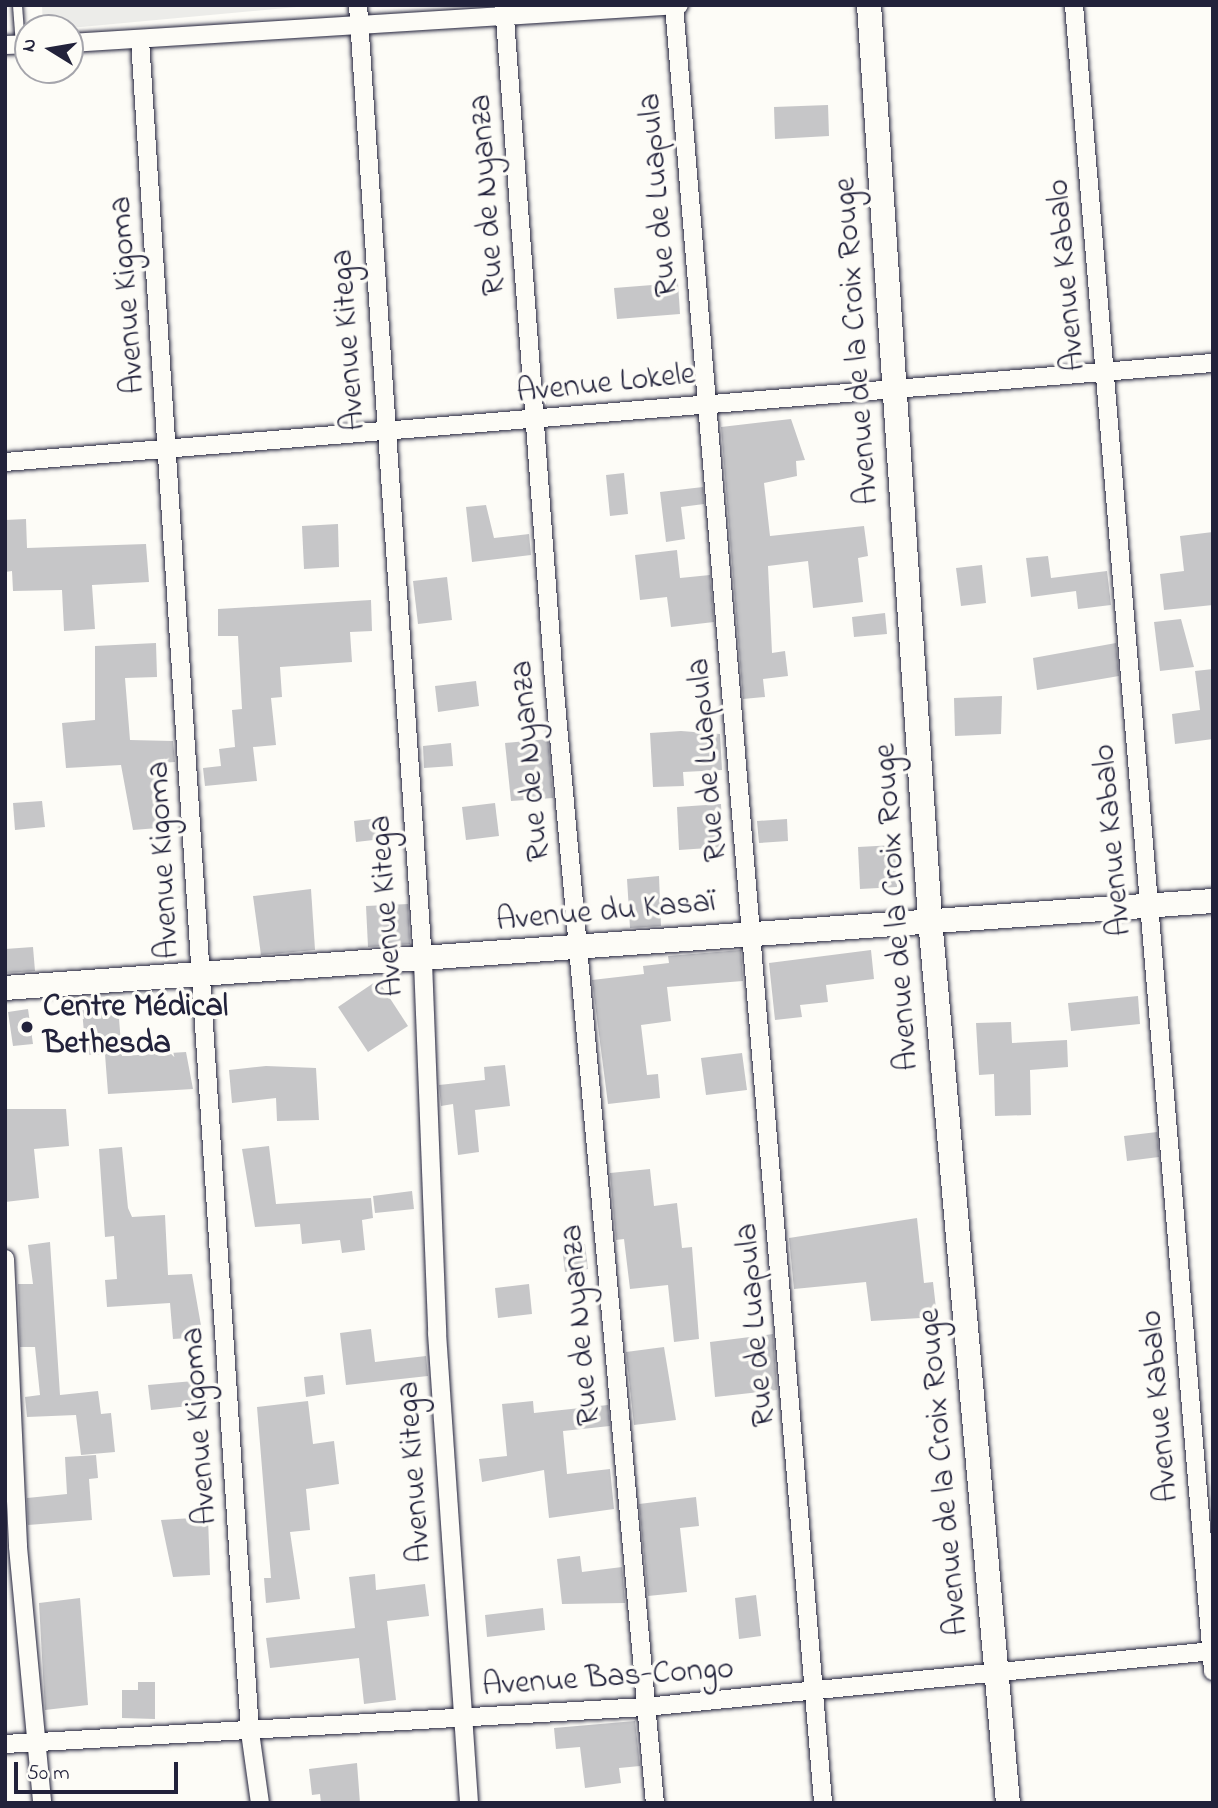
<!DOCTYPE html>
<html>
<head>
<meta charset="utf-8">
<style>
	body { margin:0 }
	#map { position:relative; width:1218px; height:1808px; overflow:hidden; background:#fdfcf7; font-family:"Indie Flower",sans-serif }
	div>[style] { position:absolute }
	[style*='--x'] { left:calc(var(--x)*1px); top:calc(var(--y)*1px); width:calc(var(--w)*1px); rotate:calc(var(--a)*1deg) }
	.built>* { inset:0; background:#ecece9 }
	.building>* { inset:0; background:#c6c6c8 }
	.roads { filter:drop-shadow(0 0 2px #22223b) drop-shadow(0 0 2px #22223b) }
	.lane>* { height:9px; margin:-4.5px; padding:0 4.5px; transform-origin:4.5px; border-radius:4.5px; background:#fdfcf7 }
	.street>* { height:18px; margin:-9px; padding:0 9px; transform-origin:9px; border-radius:9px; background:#fdfcf7 }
	.secondary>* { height:24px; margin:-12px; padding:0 12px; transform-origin:12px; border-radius:12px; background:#fdfcf7 }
	.dots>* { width:19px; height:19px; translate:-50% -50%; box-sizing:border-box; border:4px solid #fdfcf7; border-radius:50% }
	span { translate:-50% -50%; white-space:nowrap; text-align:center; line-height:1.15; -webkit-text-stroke:7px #fdfcf7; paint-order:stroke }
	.street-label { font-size:32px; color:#22223b }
	.poi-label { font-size:32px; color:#22223b; font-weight:700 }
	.left { translate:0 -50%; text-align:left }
	.frame { position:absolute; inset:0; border:7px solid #22223b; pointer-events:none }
	.north { position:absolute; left:14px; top:14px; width:70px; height:70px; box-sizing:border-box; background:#fdfcf7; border:2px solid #a5a5ac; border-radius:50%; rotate:281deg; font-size:19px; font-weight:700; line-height:28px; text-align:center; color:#22223b }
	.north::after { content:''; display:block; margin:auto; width:24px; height:32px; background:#22223b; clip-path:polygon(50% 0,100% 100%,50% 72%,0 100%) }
	.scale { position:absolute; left:14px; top:1762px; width:164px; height:32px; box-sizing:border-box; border:4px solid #22223b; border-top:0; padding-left:9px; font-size:21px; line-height:24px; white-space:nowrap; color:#22223b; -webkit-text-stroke:5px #fdfcf7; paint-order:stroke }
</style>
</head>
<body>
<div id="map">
	<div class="built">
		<div style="clip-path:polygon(42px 5px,318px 5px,70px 28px,43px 28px)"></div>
	</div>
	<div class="building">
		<div style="clip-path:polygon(828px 105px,829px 136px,775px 139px,774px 107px)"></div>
		<div style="clip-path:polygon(678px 283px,680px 314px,617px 319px,614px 288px)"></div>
		<div style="clip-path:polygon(791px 419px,805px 460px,796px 461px,797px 476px,764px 483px,770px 536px,864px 526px,868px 556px,858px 558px,863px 602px,813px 608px,808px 561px,768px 566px,772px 653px,785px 651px,788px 676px,763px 679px,765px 697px,743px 699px,721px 427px)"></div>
		<div style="clip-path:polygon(624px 473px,628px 514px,610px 516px,606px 475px)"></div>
		<div style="clip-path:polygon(703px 487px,704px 504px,681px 507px,685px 539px,666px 542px,660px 492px)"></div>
		<div style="clip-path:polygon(486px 505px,494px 538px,529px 534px,531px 555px,472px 562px,466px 507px)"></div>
		<div style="clip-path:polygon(26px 519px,27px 548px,146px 544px,149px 582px,92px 585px,95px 629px,64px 631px,62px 590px,13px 591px,12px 571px,5px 572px,5px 520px)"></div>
		<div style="clip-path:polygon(338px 524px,339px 567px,304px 569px,302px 526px)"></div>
		<div style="clip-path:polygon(1213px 532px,1213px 605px,1164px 610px,1160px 574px,1184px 571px,1180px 536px)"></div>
		<div style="clip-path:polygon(677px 550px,680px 578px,710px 575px,714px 622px,671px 627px,667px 597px,640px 600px,635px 555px)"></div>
		<div style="clip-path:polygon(1048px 556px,1051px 578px,1107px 571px,1111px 605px,1078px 609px,1076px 591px,1031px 597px,1026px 558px)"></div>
		<div style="clip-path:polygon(982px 565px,986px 603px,961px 606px,956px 568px)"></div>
		<div style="clip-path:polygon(447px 577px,452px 620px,418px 624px,413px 581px)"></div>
		<div style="clip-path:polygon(371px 600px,372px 631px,350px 632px,352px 662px,280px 667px,282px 697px,271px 698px,276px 745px,253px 747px,257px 781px,205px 786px,203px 768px,221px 766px,219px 749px,235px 747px,232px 710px,242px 709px,238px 636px,218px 636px,218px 609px)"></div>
		<div style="clip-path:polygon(885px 613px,887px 634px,854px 637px,852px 617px)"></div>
		<div style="clip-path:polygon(1181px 619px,1194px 667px,1160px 671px,1154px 622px)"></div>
		<div style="clip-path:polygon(156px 643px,157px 677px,125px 678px,130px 740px,173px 741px,175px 762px,159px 763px,158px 828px,133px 830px,121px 765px,66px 768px,62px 723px,95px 720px,95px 646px)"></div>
		<div style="clip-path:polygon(1116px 643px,1119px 676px,1037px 690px,1033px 658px)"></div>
		<div style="clip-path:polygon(1213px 669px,1213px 739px,1175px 744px,1172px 714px,1200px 710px,1195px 671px)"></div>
		<div style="clip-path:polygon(476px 681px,479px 706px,438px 712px,435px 686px)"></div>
		<div style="clip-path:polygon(1002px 696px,1001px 734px,955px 736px,954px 698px)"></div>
		<div style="clip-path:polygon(681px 731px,720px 734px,722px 770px,683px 772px,684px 786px,653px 787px,650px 733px)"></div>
		<div style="clip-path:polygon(548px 739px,553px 798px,511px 801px,505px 743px)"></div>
		<div style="clip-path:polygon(451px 743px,453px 766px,424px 768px,423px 746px)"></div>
		<div style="clip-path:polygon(42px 801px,45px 827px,15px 830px,13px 803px)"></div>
		<div style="clip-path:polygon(495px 803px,499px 836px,466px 840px,462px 807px)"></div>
		<div style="clip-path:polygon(721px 804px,723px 847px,679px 850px,677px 807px)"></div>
		<div style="clip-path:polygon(389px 817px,391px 838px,356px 842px,354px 821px)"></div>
		<div style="clip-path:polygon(787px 819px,788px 841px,759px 843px,757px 821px)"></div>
		<div style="clip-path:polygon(895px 845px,897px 887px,860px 889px,858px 847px)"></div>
		<div style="clip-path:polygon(659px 876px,661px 926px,630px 928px,627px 879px)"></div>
		<div style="clip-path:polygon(311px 889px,315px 950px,261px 955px,253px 896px)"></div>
		<div style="clip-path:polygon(408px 904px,410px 944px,368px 947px,366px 906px)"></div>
		<div style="clip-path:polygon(33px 947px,35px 971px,5px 973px,5px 949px)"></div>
		<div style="clip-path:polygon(741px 950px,743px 981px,667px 987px,671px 1021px,641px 1025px,647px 1075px,658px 1074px,660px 1098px,608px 1104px,592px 980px,644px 974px,643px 966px,669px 963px,668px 956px)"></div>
		<div style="clip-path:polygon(871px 950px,874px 979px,826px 985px,828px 1002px,800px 1005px,802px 1017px,775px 1020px,769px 963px)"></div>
		<div style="clip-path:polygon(378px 980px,408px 1026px,368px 1052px,338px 1007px)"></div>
		<div style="clip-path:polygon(1138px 996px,1140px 1024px,1071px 1031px,1068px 1003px)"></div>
		<div style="clip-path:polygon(118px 1006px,122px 1056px,186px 1052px,193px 1089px,108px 1094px,105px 1054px,86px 1055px,82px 1010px)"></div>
		<div style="clip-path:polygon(28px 1009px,33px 1044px,13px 1046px,8px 1012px)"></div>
		<div style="clip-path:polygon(1011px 1022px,1012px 1043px,1067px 1040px,1068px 1067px,1030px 1070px,1031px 1115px,995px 1116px,994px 1074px,979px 1075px,976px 1023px)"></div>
		<div style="clip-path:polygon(742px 1053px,747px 1090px,706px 1095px,701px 1058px)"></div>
		<div style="clip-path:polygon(505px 1065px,510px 1106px,475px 1110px,479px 1152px,458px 1155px,453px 1104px,441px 1106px,439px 1085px,485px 1080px,484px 1067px)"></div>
		<div style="clip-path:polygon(266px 1066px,316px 1068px,319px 1120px,277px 1121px,276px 1098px,232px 1103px,229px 1070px)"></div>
		<div style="clip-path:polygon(5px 1109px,66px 1109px,69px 1146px,34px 1149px,39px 1198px,5px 1202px)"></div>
		<div style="clip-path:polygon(1157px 1132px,1159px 1157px,1127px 1161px,1124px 1136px)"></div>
		<div style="clip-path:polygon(269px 1146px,276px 1204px,371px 1198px,373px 1218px,362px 1220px,365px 1250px,342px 1253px,340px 1240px,302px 1244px,300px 1224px,255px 1227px,242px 1149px)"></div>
		<div style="clip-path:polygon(122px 1147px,128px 1208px,132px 1217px,165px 1215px,168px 1275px,192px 1274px,203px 1337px,173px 1339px,170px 1303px,107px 1307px,105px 1280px,117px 1279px,114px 1236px,105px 1237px,99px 1149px)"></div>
		<div style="clip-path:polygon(650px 1169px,654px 1206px,677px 1203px,682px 1248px,692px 1247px,699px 1339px,674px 1342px,668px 1285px,630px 1289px,624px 1239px,616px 1240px,610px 1173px)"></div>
		<div style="clip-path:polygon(412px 1191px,414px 1209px,375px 1213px,373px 1196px)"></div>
		<div style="clip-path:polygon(917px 1218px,924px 1283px,933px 1282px,937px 1317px,871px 1321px,866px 1282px,794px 1289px,789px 1238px)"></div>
		<div style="clip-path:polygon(50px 1242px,60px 1395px,98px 1391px,101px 1414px,111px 1413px,115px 1452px,81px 1455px,76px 1415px,27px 1417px,25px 1397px,40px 1395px,35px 1347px,20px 1347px,18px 1284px,33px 1284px,28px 1245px)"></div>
		<div style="clip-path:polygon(585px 1244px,588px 1269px,565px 1272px,562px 1247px)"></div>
		<div style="clip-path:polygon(529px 1284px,532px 1314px,498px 1318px,495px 1288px)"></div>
		<div style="clip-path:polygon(371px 1329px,375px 1362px,426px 1356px,428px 1376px,346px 1385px,340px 1333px)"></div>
		<div style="clip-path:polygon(773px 1334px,777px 1390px,715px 1397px,710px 1342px)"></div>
		<div style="clip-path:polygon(664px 1347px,676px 1420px,634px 1425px,626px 1352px)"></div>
		<div style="clip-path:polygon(323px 1375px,325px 1394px,306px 1397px,304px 1377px)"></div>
		<div style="clip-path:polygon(205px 1380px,208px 1404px,151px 1410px,148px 1385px)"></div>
		<div style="clip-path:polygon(308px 1401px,313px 1444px,334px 1441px,339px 1484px,306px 1489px,310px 1530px,290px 1532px,300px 1599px,266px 1603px,264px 1578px,271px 1578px,257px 1407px)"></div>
		<div style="clip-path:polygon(533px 1401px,534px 1413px,608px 1405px,610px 1426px,563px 1431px,567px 1474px,610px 1469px,614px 1509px,549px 1518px,544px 1470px,482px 1482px,479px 1459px,507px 1456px,502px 1404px)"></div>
		<div style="clip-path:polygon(96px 1455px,98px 1478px,89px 1479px,92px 1520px,28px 1525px,27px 1498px,67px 1494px,65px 1457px)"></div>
		<div style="clip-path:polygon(696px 1497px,699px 1526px,680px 1528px,687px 1592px,648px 1596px,639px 1504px)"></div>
		<div style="clip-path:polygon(208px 1517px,210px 1575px,173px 1577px,161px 1520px)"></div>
		<div style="clip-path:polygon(580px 1556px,582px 1572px,622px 1567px,625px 1603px,562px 1604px,557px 1559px)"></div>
		<div style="clip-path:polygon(375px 1574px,376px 1590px,425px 1584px,429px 1616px,387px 1621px,396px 1700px,364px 1704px,359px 1658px,270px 1668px,266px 1638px,355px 1628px,349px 1577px)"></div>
		<div style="clip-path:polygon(756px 1595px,761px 1636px,739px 1639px,735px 1598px)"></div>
		<div style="clip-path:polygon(80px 1598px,88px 1705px,45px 1710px,39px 1603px)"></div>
		<div style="clip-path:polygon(543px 1608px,545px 1630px,487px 1637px,485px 1615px)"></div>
		<div style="clip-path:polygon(138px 1682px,155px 1682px,155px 1719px,122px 1718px,122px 1690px,138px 1690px)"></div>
		<div style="clip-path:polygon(635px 1721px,640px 1766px,619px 1768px,621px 1783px,585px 1788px,580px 1747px,556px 1749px,554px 1728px)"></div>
		<div style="clip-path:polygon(357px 1763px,360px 1803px,321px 1803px,320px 1794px,312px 1795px,309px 1769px)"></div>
	</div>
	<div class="roads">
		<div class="lane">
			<div style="--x:17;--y:5;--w:40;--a:85.7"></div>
		</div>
		<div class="street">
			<div style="--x:358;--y:5;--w:959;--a:86.11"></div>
			<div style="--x:423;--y:962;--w:371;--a:87.8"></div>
			<div style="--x:437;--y:1333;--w:471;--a:86.1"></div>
			<div style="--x:504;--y:5;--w:678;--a:85.77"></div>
			<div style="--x:554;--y:681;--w:1127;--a:84.86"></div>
			<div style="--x:674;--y:5;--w:1804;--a:85.26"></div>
			<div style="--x:1074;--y:5;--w:1672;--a:85.23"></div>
			<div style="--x:140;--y:40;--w:1696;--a:86.28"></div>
			<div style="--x:250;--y:1732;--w:72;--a:82"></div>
			<div style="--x:70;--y:43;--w:610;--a:-3.57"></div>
			<div style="--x:5;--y:45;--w:23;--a:-2"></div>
			<div style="--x:5;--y:462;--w:1212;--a:-4.69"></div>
			<div style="--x:5;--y:1259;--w:288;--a:87.4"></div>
			<div style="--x:18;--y:1547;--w:257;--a:84.6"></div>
			<div style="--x:5;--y:1744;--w:641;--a:-3.31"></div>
			<div style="--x:645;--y:1707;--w:571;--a:-5.63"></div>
		</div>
		<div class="secondary">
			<div style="--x:869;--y:5;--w:916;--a:86.18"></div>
			<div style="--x:930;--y:919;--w:887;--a:84.96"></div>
			<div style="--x:5;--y:988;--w:1211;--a:-4.12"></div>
		</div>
	</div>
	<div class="dots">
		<div style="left:27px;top:1027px;background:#22223b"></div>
	</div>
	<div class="street-label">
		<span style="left:489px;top:195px;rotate:-94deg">Rue de Nyanza</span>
		<span style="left:660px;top:195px;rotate:-95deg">Rue de Luapula</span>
		<span style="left:1068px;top:275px;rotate:-95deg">Avenue Kabalo</span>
		<span style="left:129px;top:295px;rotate:-94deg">Avenue Kigoma</span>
		<span style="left:350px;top:340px;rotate:-94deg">Avenue Kitega</span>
		<span style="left:858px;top:341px;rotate:-94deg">Avenue de la Croix Rouge</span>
		<span style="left:606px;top:385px;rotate:-6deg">Avenue Lokele</span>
		<span style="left:709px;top:760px;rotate:-95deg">Rue de Luapula</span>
		<span style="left:532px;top:761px;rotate:-95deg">Rue de Nyanza</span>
		<span style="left:1114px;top:840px;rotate:-95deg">Avenue Kabalo</span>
		<span style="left:165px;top:860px;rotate:-93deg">Avenue Kigoma</span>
		<span style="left:388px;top:906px;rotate:-94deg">Avenue Kitega</span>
		<span style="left:898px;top:907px;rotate:-94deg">Avenue de la Croix Rouge</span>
		<span style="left:606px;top:913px;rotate:-5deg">Avenue du Kasaï</span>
		<span style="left:582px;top:1325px;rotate:-95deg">Rue de Nyanza</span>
		<span style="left:757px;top:1325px;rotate:-95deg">Rue de Luapula</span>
		<span style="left:1161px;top:1406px;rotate:-95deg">Avenue Kabalo</span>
		<span style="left:201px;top:1426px;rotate:-94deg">Avenue Kigoma</span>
		<span style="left:416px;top:1472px;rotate:-94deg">Avenue Kitega</span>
		<span style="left:945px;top:1472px;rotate:-95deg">Avenue de la Croix Rouge</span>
		<span style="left:608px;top:1679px;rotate:-4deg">Avenue Bas-Congo</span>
	</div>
	<div class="poi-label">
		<span class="left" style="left:43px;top:1027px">Centre Médical<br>Bethesda</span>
	</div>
	<div class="frame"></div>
	<div class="north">N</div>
	<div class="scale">50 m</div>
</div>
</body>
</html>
